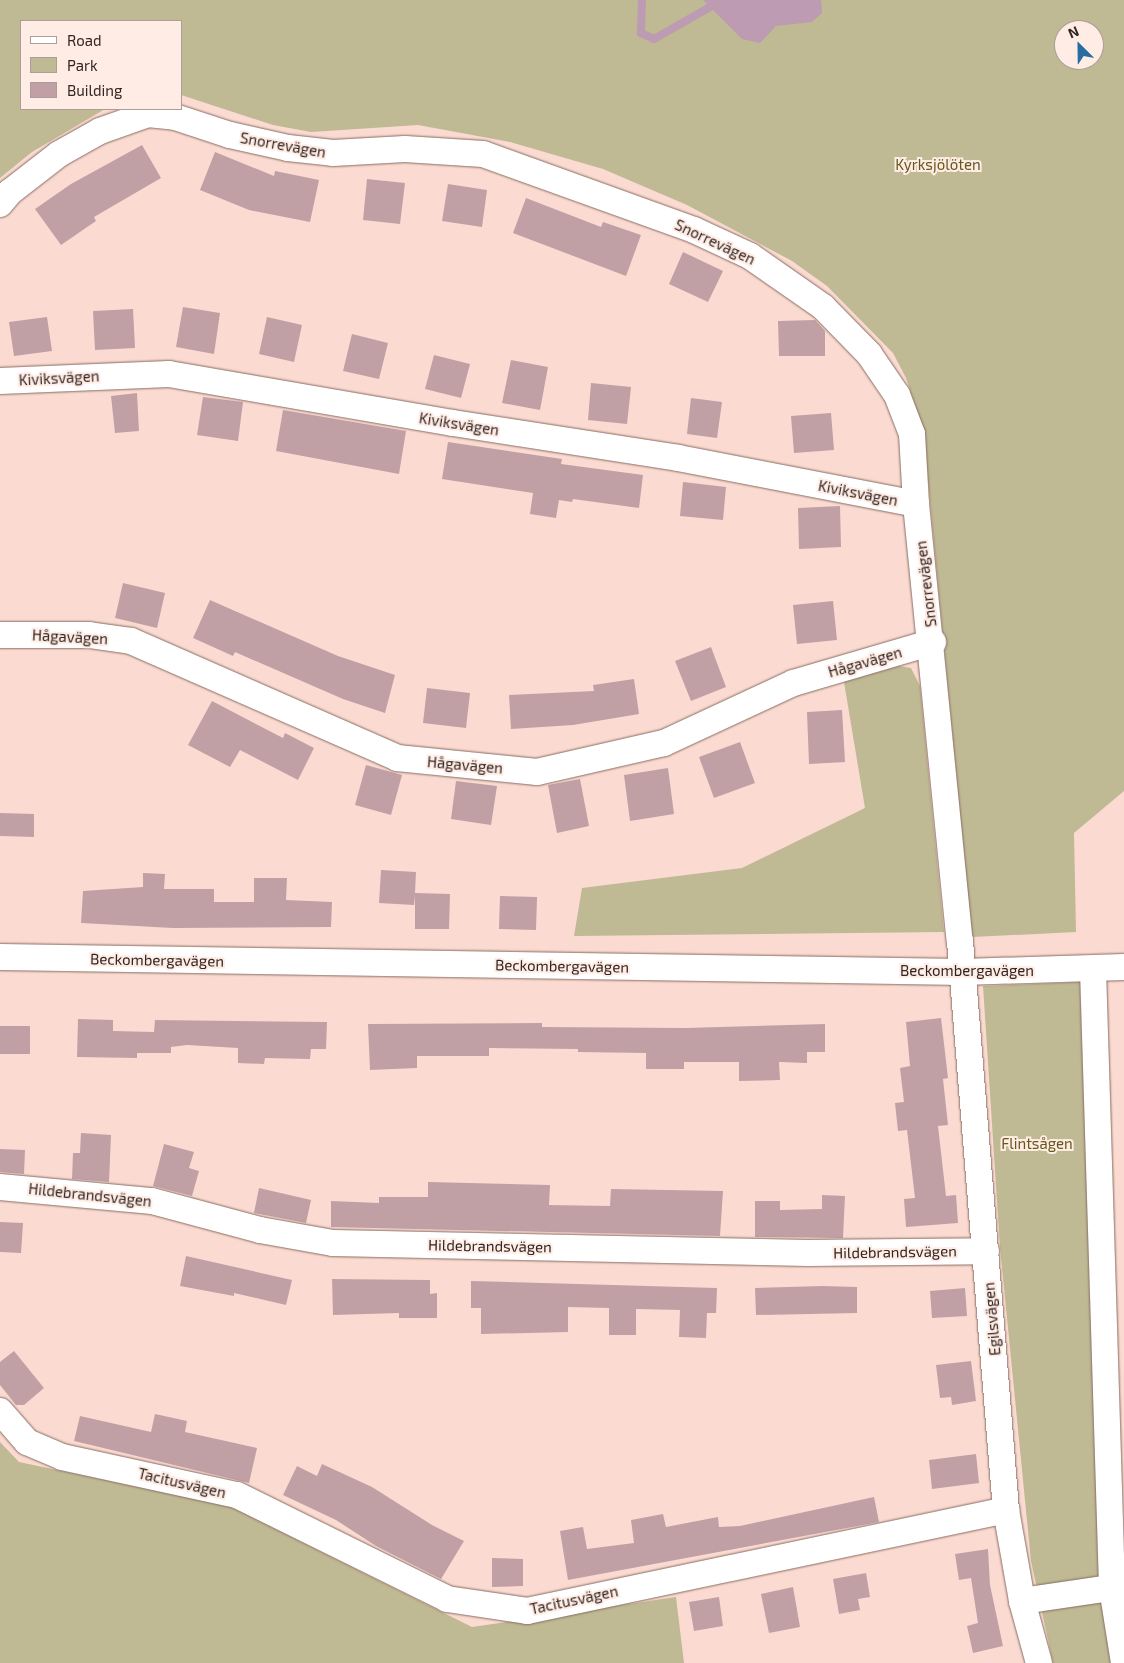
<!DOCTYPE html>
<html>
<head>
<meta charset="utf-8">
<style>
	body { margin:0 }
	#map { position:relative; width:1124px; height:1663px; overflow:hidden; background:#fbdbd1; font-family:"Exo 2",sans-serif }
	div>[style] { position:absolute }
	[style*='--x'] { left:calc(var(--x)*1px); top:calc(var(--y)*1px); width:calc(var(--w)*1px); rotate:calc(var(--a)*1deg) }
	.green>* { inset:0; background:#bfb994 }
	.water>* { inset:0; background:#bd9bb2 }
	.stream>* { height:8px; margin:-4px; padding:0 4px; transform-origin:4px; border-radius:4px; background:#bd9bb2 }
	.building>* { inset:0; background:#c0a0a5 }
	.roads { filter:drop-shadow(0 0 1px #886c63) drop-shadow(0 0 1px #886c63) }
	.minor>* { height:26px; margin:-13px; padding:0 13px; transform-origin:13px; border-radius:13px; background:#fff }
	span { translate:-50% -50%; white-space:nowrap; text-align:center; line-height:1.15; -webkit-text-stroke:4px #ffece5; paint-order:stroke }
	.street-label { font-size:15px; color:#312522 }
	.park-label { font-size:15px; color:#63591a }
	.legend { position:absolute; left:20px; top:20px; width:162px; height:90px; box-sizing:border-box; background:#ffece5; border:1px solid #ad9c97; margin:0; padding:6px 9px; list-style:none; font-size:15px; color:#312522 }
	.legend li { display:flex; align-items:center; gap:10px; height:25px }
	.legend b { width:25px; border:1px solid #ad9c97 }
	.north { position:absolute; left:1054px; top:20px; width:50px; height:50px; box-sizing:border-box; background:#ffece5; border:1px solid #ad9c97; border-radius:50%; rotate:337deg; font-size:14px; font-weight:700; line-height:20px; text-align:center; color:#312522 }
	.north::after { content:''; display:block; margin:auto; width:18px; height:22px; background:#276da1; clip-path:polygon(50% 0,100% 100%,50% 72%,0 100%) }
</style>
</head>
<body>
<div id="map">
	<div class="green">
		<div style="clip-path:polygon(evenodd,0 0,1124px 0,1124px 791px,1074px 833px,1076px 932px,972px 937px,923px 429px,906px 378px,893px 353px,827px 286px,792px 261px,687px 205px,603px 169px,510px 142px,418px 125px,311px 132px,273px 125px,181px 95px,181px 21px,21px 21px,21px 109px,105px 109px,32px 152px,0 178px,0 0,1064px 30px,1094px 30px,1094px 60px,1064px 60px,1064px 30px)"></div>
		<div style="clip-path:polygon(899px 666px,911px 668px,920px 686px,944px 932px,574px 936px,582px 888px,742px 868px,865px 808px,844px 682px)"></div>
		<div style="clip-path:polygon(1080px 982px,1104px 1576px,1111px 1663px,1053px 1663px,1031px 1561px,1000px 1247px,983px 986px)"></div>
		<div style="clip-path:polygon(0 1442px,19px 1462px,229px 1506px,472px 1627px,676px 1597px,684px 1663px,0 1663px)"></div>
	</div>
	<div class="water">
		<div style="clip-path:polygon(703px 0,821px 0,822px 13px,812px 22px,776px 26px,760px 43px,742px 39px)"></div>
	</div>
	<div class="stream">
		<div style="--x:642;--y:0;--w:33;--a:92"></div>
		<div style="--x:641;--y:33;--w:14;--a:25"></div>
		<div style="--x:654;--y:39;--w:64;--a:-29.7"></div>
	</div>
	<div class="building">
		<div style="clip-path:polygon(142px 145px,161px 178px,94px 217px,96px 221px,61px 245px,35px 209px,71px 184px)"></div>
		<div style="clip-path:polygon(215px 152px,274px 176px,275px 171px,319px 180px,310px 222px,249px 210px,200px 190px)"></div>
		<div style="clip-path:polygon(367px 179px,405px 183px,400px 224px,363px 220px)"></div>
		<div style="clip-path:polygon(448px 184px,487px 190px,482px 227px,442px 221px)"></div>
		<div style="clip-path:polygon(526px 198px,601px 227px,603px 222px,641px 235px,626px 276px,513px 233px)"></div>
		<div style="clip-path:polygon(683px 252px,723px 271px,708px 302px,669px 284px)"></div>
		<div style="clip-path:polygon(183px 307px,220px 313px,214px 354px,176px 347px)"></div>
		<div style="clip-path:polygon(133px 309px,135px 348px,95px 350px,93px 311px)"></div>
		<div style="clip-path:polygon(47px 317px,52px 351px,14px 356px,9px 322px)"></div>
		<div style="clip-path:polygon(267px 317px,302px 325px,294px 362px,259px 354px)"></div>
		<div style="clip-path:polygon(815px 320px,825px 331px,825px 356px,779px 356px,778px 321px)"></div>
		<div style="clip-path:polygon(352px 334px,388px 343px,379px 379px,343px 371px)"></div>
		<div style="clip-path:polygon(434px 355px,470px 364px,461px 398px,425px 389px)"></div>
		<div style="clip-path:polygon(511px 360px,548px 367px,540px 410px,502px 403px)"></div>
		<div style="clip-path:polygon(591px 383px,631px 387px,627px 424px,588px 420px)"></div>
		<div style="clip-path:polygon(137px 393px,139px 431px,115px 433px,111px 396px)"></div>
		<div style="clip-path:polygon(203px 397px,243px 402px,238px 441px,197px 435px)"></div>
		<div style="clip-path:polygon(691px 398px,722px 402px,717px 438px,687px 434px)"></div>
		<div style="clip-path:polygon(283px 410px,406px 431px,399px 474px,276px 451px)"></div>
		<div style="clip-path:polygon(831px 413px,834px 450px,794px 453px,791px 416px)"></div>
		<div style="clip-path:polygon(448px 442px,562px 459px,561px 464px,643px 475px,639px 508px,573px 499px,572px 502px,559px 500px,556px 518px,530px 514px,533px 493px,442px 479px)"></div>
		<div style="clip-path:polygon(683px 482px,726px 487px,723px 520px,680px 516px)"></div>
		<div style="clip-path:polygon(840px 506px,841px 547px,799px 549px,798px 508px)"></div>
		<div style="clip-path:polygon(123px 583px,165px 593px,157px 628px,115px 618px)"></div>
		<div style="clip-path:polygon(210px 600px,338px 656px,395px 675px,385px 713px,343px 699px,235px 652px,233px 656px,193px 638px)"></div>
		<div style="clip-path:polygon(833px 601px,837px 640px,797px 644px,793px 605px)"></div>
		<div style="clip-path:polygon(711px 647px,726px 687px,691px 701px,675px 661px)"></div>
		<div style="clip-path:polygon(634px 679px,639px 714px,573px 725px,511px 729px,509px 695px,594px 691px,593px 685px)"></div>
		<div style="clip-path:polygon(427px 688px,470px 693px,466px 728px,423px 723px)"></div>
		<div style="clip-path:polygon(212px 701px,283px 738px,285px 733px,314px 748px,298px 780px,240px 750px,230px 767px,188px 745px)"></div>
		<div style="clip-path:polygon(842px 710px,845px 762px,809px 764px,807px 712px)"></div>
		<div style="clip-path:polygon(740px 742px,755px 783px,714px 798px,699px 757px)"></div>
		<div style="clip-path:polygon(366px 765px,402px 775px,391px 815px,355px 805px)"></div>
		<div style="clip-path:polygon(668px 768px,674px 814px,630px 821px,624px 775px)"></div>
		<div style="clip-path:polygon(580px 779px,589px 826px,557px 833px,548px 785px)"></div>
		<div style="clip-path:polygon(456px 781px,497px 786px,491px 825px,451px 819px)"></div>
		<div style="clip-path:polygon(0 813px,34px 814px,34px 837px,0 836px)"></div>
		<div style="clip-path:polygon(381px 870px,416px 872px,415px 893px,450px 894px,449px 929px,415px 929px,415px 896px,414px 905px,379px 903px)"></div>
		<div style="clip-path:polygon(143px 873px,165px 874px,164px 889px,214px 889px,214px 902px,254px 902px,254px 878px,287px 878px,286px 900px,332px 902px,331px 927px,173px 928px,81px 923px,83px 891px,143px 887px)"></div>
		<div style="clip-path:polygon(500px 896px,537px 897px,536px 930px,499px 929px)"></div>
		<div style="clip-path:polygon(941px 1018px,948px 1078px,943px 1079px,948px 1125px,938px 1126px,946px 1196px,956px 1195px,958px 1223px,906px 1227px,904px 1199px,915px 1198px,907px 1130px,898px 1131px,895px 1103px,904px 1102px,900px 1068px,910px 1066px,906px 1022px)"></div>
		<div style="clip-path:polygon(78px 1019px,113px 1020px,113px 1031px,154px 1032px,155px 1020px,327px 1022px,326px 1049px,311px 1049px,310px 1059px,265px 1058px,264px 1064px,238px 1063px,238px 1048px,187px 1045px,171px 1047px,171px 1053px,137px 1053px,137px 1058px,77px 1057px)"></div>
		<div style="clip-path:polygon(542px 1023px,542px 1027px,685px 1028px,825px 1024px,825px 1052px,807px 1052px,807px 1063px,779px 1062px,780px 1080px,739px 1081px,739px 1062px,684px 1062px,684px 1069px,646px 1069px,646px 1053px,578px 1052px,578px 1049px,489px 1048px,489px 1056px,417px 1056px,417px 1068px,370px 1070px,368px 1024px)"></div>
		<div style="clip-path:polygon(0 1026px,30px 1026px,30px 1054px,0 1054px)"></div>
		<div style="clip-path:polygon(81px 1133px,111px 1135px,109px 1182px,72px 1179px,73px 1153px,80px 1153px)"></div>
		<div style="clip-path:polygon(164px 1144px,194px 1152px,189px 1168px,199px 1171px,192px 1196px,153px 1186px)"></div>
		<div style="clip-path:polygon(0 1149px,25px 1150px,24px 1174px,0 1172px)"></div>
		<div style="clip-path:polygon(428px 1182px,550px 1185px,549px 1205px,610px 1206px,611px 1189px,723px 1191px,720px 1236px,331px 1227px,331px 1201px,379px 1203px,379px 1197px,428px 1197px)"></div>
		<div style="clip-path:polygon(259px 1188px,311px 1200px,306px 1223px,254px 1213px)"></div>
		<div style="clip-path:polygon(822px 1195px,845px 1196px,843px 1238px,755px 1237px,755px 1201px,780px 1201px,780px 1210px,822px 1209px)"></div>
		<div style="clip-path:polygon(0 1222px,23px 1223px,21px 1253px,0 1252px)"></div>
		<div style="clip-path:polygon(186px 1256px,292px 1280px,286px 1305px,234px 1293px,234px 1296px,180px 1286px)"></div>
		<div style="clip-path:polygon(332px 1279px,430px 1280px,430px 1294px,437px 1293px,437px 1318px,399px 1318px,399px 1313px,333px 1315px)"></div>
		<div style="clip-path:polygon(471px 1281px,717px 1288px,716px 1313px,707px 1313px,706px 1338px,679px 1337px,680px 1310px,636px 1309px,636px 1335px,609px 1335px,609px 1308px,568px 1307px,568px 1332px,481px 1334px,481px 1308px,471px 1308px)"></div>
		<div style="clip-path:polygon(822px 1286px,857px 1287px,857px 1313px,756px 1315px,755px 1288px)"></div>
		<div style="clip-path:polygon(965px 1288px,967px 1316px,932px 1318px,930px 1291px)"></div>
		<div style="clip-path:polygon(14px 1351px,44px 1388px,24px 1405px,16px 1405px,0 1385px,0 1362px)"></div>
		<div style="clip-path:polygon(971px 1361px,976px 1401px,952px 1405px,951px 1397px,940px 1398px,936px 1365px)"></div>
		<div style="clip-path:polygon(155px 1414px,187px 1421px,185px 1432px,257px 1448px,249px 1483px,74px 1441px,80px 1416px,151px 1432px)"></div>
		<div style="clip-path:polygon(976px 1454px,979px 1483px,932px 1489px,929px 1460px)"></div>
		<div style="clip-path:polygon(322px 1464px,372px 1487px,432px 1525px,464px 1541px,441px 1579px,376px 1546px,336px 1520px,283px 1495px,297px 1466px,317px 1476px)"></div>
		<div style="clip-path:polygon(874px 1497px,879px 1522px,568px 1580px,560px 1531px,583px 1527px,587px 1549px,634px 1543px,631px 1520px,663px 1514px,666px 1527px,718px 1517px,719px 1527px,740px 1526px)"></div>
		<div style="clip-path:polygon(988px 1549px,990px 1585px,1003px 1646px,973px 1653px,967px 1626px,978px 1623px,971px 1578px,959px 1580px,955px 1554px)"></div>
		<div style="clip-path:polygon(492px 1558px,523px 1559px,523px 1586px,492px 1587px)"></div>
		<div style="clip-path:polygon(866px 1573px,870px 1597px,858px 1599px,860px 1610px,839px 1614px,833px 1579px)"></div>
		<div style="clip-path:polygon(793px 1587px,800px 1627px,769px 1633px,761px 1594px)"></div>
		<div style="clip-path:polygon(719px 1597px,723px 1626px,694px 1631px,689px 1602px)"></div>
	</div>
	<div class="roads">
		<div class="minor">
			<div style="--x:0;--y:204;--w:16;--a:-50"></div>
			<div style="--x:10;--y:192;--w:62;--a:-37.8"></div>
			<div style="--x:59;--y:154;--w:47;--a:-29.3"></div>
			<div style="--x:100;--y:131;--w:51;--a:-19.5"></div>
			<div style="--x:148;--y:114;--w:27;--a:6"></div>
			<div style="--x:175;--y:117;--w:58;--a:18.1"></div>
			<div style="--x:230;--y:135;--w:59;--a:12.6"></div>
			<div style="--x:288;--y:148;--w:45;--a:6.3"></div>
			<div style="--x:333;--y:153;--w:72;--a:-3.2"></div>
			<div style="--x:405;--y:149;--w:78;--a:3.7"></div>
			<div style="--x:483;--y:154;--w:224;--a:19.8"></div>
			<div style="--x:694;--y:230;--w:62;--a:24.9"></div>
			<div style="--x:750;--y:256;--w:89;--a:34.9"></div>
			<div style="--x:823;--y:307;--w:66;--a:45.6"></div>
			<div style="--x:869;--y:354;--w:50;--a:55.7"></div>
			<div style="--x:897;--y:395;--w:42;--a:69"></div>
			<div style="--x:912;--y:434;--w:70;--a:86.7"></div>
			<div style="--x:916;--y:504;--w:439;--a:84.3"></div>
			<div style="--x:960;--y:941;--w:571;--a:85.38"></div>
			<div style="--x:1006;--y:1510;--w:92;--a:80"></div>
			<div style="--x:1022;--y:1601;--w:64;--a:74.7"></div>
			<div style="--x:0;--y:381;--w:169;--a:-2.4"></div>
			<div style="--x:169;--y:374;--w:288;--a:9.8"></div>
			<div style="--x:453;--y:423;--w:228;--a:8.8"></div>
			<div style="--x:678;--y:458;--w:242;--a:10.9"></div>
			<div style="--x:0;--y:635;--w:89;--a:0"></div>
			<div style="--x:89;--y:635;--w:42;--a:8.1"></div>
			<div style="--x:131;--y:641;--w:291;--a:23.7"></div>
			<div style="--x:397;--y:758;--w:141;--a:5.7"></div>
			<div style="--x:537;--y:772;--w:130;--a:-12.9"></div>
			<div style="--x:664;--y:743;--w:142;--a:-24.9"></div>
			<div style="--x:793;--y:683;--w:146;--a:-16.3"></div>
			<div style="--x:0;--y:957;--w:963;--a:0.89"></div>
			<div style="--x:963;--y:972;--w:161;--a:-1.8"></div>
			<div style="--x:1093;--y:969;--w:619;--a:88.24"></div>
			<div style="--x:1112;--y:1588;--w:76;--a:80.9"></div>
			<div style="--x:0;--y:1187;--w:153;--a:5.3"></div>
			<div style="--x:152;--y:1201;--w:112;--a:15"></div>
			<div style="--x:260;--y:1230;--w:74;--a:10.1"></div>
			<div style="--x:333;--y:1243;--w:475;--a:1.2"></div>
			<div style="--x:808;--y:1253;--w:178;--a:-0.6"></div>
			<div style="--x:0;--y:1411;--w:41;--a:48.9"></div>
			<div style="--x:27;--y:1442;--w:38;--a:23"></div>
			<div style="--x:62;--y:1457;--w:179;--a:12.3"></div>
			<div style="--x:237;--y:1495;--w:234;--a:26.3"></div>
			<div style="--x:447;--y:1599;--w:81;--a:8.5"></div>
			<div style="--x:527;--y:1611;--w:490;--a:-11.9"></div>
			<div style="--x:1022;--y:1601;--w:103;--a:-8.4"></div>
		</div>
	</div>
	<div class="street-label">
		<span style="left:283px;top:145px;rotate:10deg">Snorrevägen</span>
		<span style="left:715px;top:242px;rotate:25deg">Snorrevägen</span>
		<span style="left:59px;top:378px;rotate:-3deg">Kiviksvägen</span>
		<span style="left:459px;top:424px;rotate:9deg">Kiviksvägen</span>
		<span style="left:858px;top:493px;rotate:11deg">Kiviksvägen</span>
		<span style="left:926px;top:584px;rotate:-97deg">Snorrevägen</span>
		<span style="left:70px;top:637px;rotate:3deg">Hågavägen</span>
		<span style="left:865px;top:662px;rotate:-16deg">Hågavägen</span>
		<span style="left:465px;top:765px;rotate:5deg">Hågavägen</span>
		<span style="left:157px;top:960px;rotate:1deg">Beckombergavägen</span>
		<span style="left:562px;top:966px;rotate:1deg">Beckombergavägen</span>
		<span style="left:967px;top:971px">Beckombergavägen</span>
		<span style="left:90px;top:1195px;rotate:6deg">Hildebrandsvägen</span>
		<span style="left:490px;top:1246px;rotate:1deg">Hildebrandsvägen</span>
		<span style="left:895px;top:1252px;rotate:-1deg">Hildebrandsvägen</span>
		<span style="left:992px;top:1319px;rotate:-95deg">Egilsvägen</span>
		<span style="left:182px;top:1483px;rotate:13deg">Tacitusvägen</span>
		<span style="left:574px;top:1600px;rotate:-12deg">Tacitusvägen</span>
	</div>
	<div class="park-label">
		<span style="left:938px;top:165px">Kyrksjölöten</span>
		<span style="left:1037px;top:1144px">Flintsågen</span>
	</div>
	<ul class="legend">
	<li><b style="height:6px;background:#fff"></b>Road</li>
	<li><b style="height:14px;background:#bfb994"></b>Park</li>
	<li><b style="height:14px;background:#c0a0a5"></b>Building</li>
	</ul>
	<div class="north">N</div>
</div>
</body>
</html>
